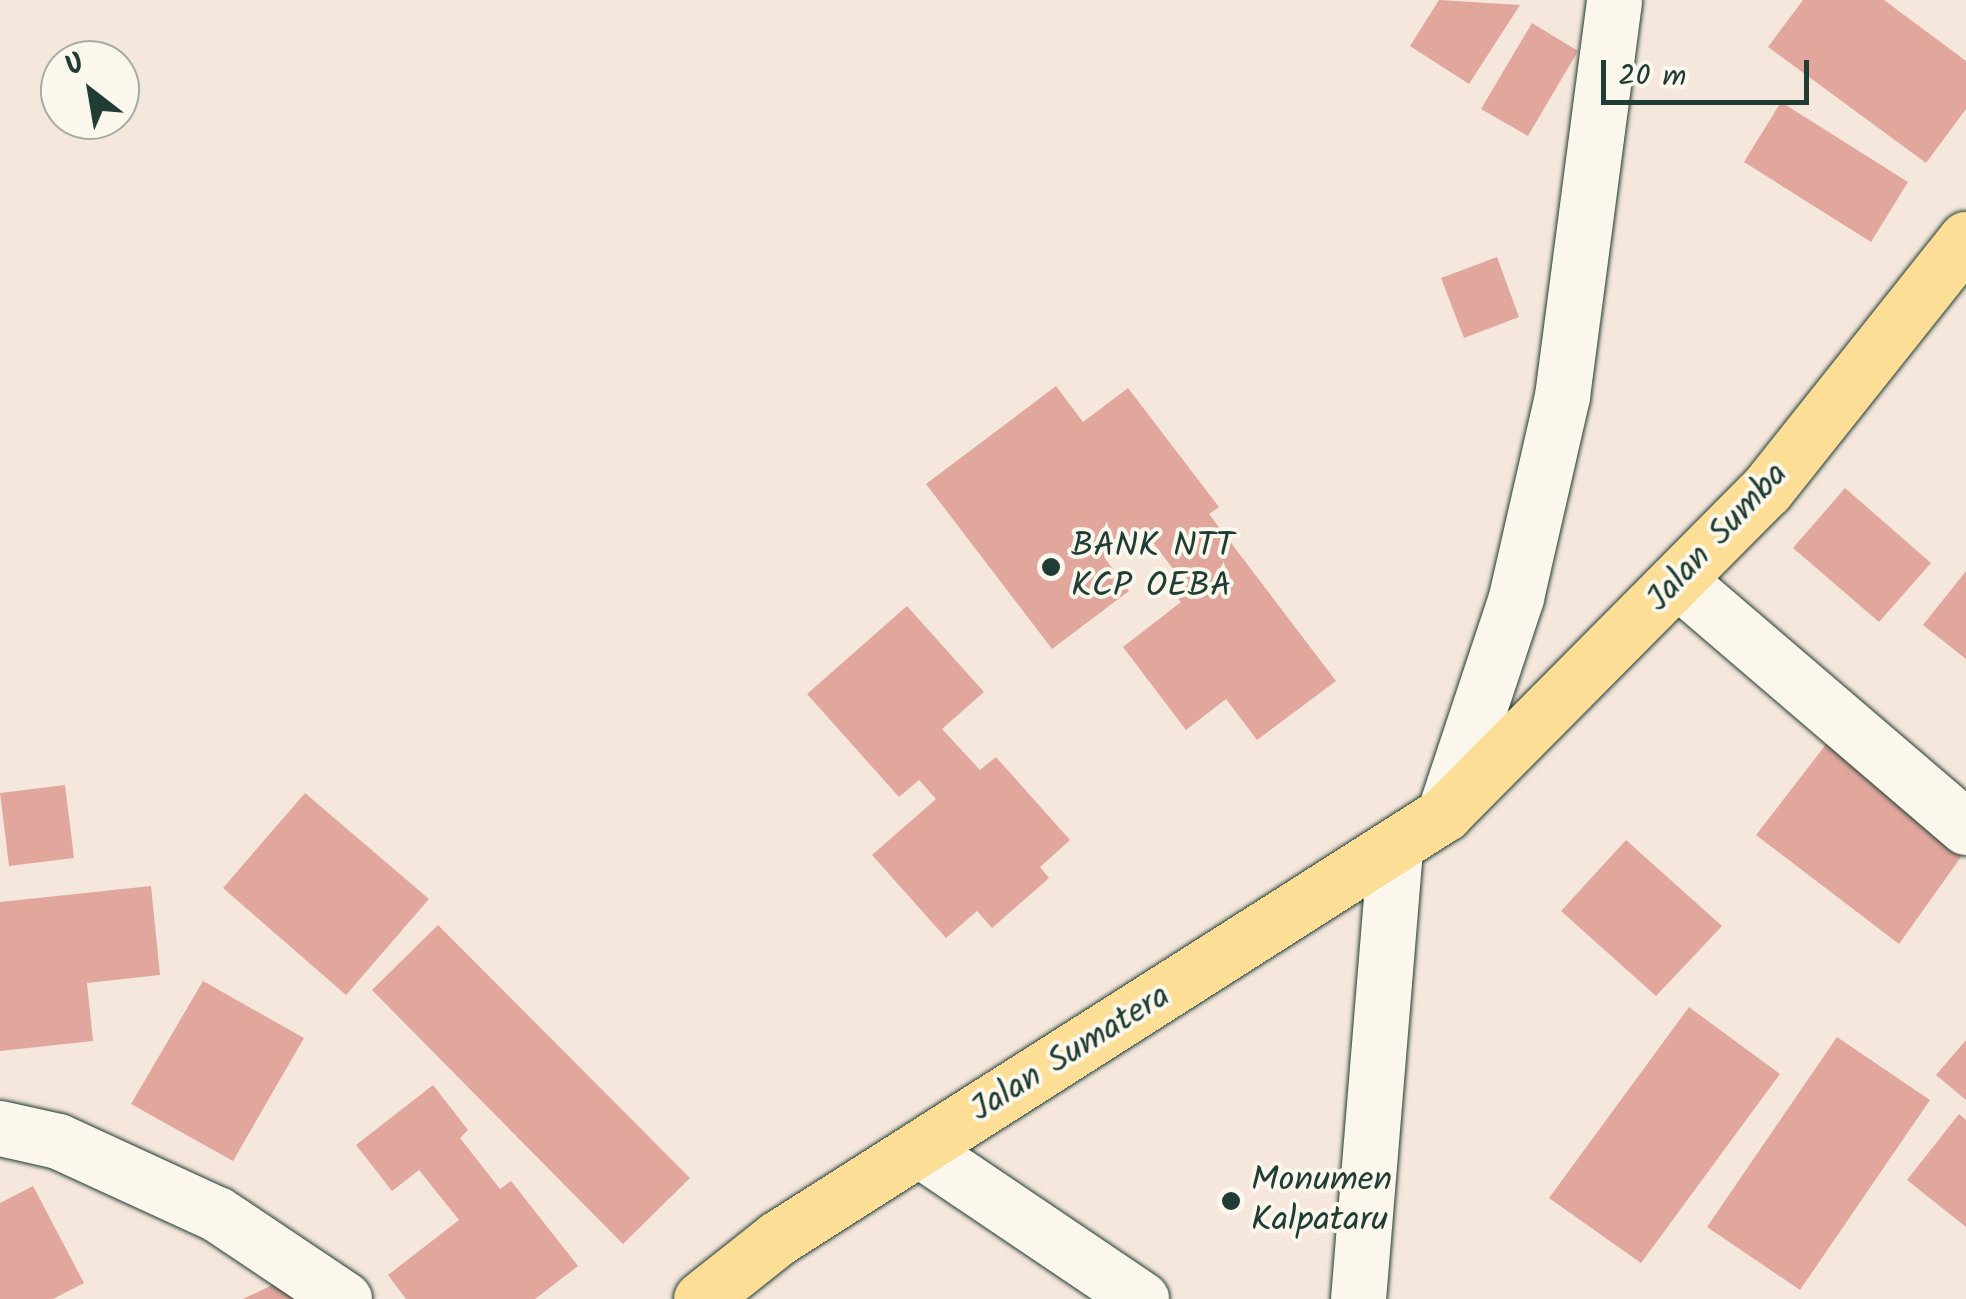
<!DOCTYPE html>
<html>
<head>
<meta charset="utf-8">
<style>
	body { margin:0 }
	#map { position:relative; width:1966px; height:1299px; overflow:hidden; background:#f6e7dc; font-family:Kalam,sans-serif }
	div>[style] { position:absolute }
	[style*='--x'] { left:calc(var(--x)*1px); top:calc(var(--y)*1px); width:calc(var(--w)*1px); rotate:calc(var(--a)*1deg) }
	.building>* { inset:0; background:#e1a79d }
	.roads { filter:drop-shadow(0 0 2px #1f3d34) drop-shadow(0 0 2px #1f3d34) }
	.minor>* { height:55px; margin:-27.5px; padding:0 27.5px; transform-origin:27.5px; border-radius:27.5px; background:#fbf7ec }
	.primary>* { height:55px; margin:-27.5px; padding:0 27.5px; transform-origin:27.5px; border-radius:27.5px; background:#fdde96 }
	.dots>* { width:28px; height:28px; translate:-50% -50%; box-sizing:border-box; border:5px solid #fbf7ec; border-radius:50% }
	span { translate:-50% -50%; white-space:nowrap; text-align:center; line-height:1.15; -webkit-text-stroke:8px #fbf7ec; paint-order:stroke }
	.street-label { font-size:35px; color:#1f3d34 }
	.poi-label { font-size:35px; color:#1f3d34 }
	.left { translate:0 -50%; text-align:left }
	.north { position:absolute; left:40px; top:40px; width:100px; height:100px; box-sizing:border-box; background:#fbf7ec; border:2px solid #a3ada2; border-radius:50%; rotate:329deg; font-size:28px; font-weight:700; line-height:40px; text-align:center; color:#1f3d34 }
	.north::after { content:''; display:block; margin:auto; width:35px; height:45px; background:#1f3d34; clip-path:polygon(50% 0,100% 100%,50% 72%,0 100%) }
	.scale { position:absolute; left:1601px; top:60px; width:208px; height:45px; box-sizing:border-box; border:5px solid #1f3d34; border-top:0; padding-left:12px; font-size:30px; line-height:35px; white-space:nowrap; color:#1f3d34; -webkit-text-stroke:8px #fbf7ec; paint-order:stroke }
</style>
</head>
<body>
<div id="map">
	<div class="building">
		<div style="clip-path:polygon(1439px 0,1520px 5px,1469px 84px,1410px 46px)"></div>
		<div style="clip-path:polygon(1803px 0,1884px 0,1966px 61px,1966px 109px,1926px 163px,1768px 47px)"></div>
		<div style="clip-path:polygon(1532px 23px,1578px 51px,1528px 136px,1481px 109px)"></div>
		<div style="clip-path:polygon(1781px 102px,1908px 182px,1871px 242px,1744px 162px)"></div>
		<div style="clip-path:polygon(1497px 257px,1519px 317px,1464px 338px,1441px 278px)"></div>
		<div style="clip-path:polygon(1056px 386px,1083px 422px,1128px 388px,1219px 507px,1209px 514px,1336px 681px,1257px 740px,1226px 699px,1186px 730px,1123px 647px,1181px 602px,1168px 586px,1180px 578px,1142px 528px,1104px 557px,1129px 591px,1052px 649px,926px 484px)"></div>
		<div style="clip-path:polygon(1845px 488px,1931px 563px,1879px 622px,1793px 548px)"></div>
		<div style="clip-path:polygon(1966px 571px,1966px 659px,1923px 625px)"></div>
		<div style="clip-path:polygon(907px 606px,984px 692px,942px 729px,980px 770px,996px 757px,1070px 840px,1040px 867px,1049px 878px,992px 928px,977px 911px,946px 938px,872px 855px,936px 799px,919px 780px,899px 797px,807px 694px)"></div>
		<div style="clip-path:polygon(1827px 743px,1966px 850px,1899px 944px,1756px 835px)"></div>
		<div style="clip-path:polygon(65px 785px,74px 858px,9px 866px,0 793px)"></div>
		<div style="clip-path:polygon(305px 793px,429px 899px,346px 995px,223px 888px)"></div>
		<div style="clip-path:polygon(1626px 840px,1722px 926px,1656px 996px,1561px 911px)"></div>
		<div style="clip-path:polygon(151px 886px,160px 975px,87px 983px,93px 1041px,0 1051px,0 902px)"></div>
		<div style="clip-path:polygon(438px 925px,690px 1178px,623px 1244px,372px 990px)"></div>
		<div style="clip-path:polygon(203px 981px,304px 1038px,233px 1161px,131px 1104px)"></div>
		<div style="clip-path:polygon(1689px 1007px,1780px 1074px,1641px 1263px,1549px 1198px)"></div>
		<div style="clip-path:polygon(1837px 1037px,1930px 1100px,1800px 1290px,1707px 1227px)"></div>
		<div style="clip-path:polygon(1966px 1040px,1966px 1100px,1936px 1075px)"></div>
		<div style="clip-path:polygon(433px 1085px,468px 1130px,460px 1138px,500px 1189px,511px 1181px,578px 1266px,535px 1299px,406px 1299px,388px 1275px,459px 1220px,419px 1170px,392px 1191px,356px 1145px)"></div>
		<div style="clip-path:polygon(1959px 1114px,1966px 1120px,1966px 1227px,1907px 1180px)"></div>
		<div style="clip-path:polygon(33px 1186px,84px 1283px,53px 1299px,0 1299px,0 1203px)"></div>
		<div style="clip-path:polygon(289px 1277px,299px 1299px,243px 1299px)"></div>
	</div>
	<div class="roads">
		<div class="minor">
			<div style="--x:1681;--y:583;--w:375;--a:40.6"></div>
			<div style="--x:1444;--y:814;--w:229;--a:-71.6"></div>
			<div style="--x:1516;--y:597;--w:206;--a:-77.1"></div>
			<div style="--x:1562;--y:396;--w:399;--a:-82.5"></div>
			<div style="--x:0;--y:1128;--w:59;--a:12.6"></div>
			<div style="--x:58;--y:1141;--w:175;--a:24.7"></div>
			<div style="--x:217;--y:1214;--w:153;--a:33.8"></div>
			<div style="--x:919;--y:1149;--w:268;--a:34"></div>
			<div style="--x:1358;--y:1299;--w:451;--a:-85.3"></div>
		</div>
		<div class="primary">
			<div style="--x:701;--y:1299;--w:98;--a:-38.4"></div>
			<div style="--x:778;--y:1238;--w:790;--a:-32.48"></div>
			<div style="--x:1444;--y:814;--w:457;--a:-45.2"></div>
			<div style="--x:1766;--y:490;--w:321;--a:-51.5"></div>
		</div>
	</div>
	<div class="dots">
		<div style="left:1051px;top:567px;background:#1f3d34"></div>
		<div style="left:1231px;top:1201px;background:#1f3d34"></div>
	</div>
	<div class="street-label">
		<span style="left:1718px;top:538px;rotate:-47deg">Jalan Sumba</span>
		<span style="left:1071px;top:1054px;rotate:-32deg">Jalan Sumatera</span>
	</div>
	<div class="poi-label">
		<span class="left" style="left:1071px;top:567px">BANK NTT<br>KCP OEBA</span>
		<span class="left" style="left:1251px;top:1201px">Monumen<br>Kalpataru</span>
	</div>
	<div class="north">U</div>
	<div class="scale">20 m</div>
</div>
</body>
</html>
